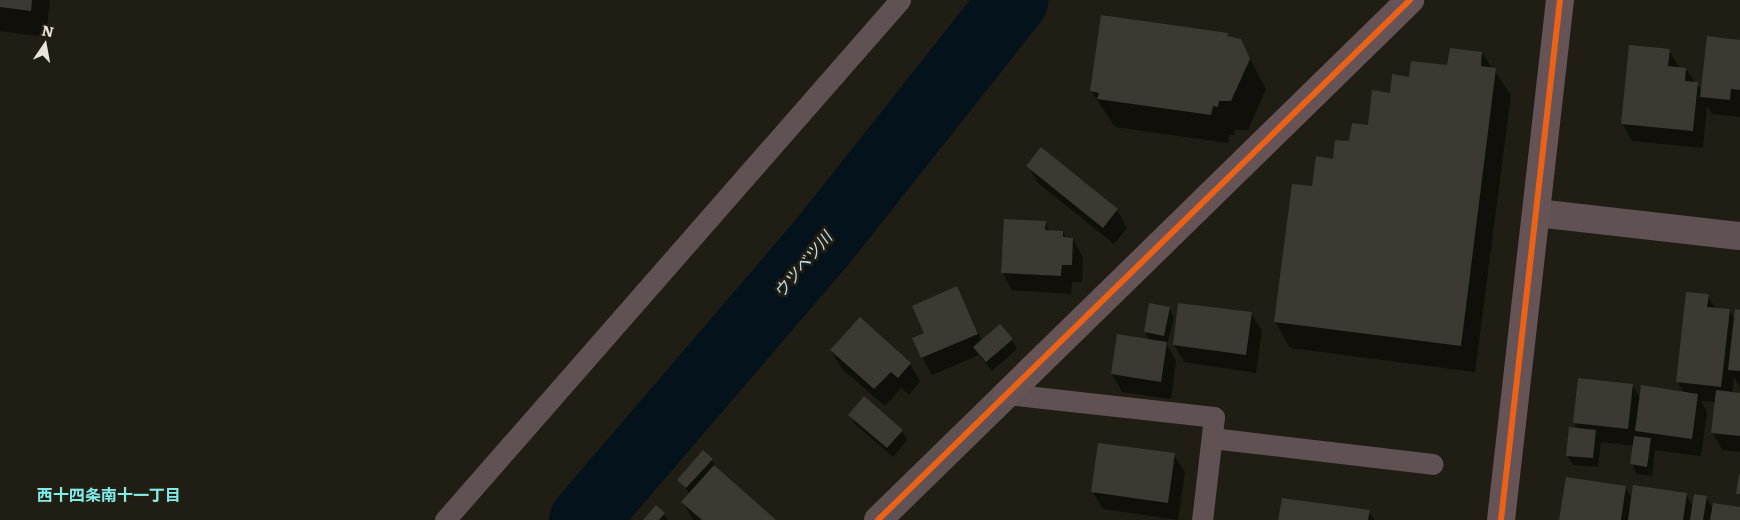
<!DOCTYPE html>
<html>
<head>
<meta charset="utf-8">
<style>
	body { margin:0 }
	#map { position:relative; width:1740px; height:520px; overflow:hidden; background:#1f1d14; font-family:Literata,"Noto Sans JP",serif }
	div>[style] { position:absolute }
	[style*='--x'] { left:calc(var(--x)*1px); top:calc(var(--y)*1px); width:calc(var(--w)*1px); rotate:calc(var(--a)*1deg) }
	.shadow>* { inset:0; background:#0007 }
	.river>* { height:69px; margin:-34.5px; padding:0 34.5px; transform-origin:34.5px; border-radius:34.5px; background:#03121b }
	.building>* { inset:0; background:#3b3932 }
	.lane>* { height:21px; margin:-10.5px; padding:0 10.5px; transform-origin:10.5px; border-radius:10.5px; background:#605153 }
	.street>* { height:28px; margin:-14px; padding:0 14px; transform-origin:14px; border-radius:14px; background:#605153 }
	.secondary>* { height:28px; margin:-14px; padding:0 14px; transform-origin:14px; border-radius:14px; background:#655356 }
	.cycleway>* { height:6px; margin:-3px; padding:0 3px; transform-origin:3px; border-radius:3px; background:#ea6118 }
	span { translate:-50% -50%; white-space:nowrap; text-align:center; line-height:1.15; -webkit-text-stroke:5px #241f10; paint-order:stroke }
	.water-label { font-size:16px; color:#bae1f7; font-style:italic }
	.neighbourhood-label { font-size:16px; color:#80ecee; font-weight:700 }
	.north { position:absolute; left:20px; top:20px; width:50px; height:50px; -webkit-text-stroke:4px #241f10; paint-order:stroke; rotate:12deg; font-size:14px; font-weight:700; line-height:20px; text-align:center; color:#e9e5dc }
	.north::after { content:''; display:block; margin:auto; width:18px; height:22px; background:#e9e5dc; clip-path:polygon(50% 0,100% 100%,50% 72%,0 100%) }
</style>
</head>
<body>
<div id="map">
	<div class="shadow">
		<div style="clip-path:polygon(0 0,50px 0,46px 37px,0 31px)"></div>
		<div style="clip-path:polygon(1228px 34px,1230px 38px,1240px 40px,1266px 89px,1248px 130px,1235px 130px,1234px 135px,1229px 135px,1228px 143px,1115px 127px,1091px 91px)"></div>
		<div style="clip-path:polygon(1740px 41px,1740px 117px,1712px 114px,1707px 106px,1703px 148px,1632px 141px,1622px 123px,1669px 50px,1680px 69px,1686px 69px,1702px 92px)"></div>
		<div style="clip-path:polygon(1482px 53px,1511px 95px,1475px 372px,1290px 348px,1275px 321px,1313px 187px,1350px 143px,1369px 126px,1391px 94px,1410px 78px)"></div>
		<div style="clip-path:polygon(1028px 166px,1117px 210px,1127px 228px,1114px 244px,1038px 183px)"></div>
		<div style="clip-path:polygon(1045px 222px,1050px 232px,1063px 232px,1067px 239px,1073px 239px,1083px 257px,1082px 282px,1072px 282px,1071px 294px,1012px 290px,1002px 272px)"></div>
		<div style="clip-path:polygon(957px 288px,982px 341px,1012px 340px,1017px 349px,992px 371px,979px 355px,932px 375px,922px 357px,925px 334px)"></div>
		<div style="clip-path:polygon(1708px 296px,1716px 309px,1729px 310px,1735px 321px,1740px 311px,1740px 388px,1734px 377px,1732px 394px,1740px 395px,1740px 452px,1722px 450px,1712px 432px,1716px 402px,1701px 401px,1707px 412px,1701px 456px,1655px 450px,1652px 476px,1637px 474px,1632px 464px,1634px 446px,1601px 442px,1598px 467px,1573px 465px,1567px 456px,1578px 430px,1574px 423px,1633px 386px,1641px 399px,1684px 393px,1678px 382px)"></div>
		<div style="clip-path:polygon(1169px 308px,1174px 317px,1167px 345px,1176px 361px,1171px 399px,1122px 392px,1112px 374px,1150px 341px,1145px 332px)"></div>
		<div style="clip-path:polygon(1251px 314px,1262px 331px,1256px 373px,1184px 362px,1174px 345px)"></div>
		<div style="clip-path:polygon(831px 350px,910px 364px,920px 381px,909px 395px,901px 388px,885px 406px,841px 368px)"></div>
		<div style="clip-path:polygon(850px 415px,902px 431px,907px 440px,893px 457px,855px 424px)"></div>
		<div style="clip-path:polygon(1174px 455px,1185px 472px,1178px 520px,1103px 509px,1092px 491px)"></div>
		<div style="clip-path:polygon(712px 459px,717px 469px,774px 520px,693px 520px,683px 502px,690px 494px,679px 480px)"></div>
		<div style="clip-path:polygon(1625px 487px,1632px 499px,1686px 495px,1693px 506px,1706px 497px,1713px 509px,1740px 508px,1740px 520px,1560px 520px)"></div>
		<div style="clip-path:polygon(1369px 512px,1374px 520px,1280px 520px)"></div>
		<div style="clip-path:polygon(664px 514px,668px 520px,645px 520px)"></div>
	</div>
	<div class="river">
		<div style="--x:583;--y:520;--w:362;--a:-49.4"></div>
		<div style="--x:819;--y:245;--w:313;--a:-51.6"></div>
	</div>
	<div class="building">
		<div style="clip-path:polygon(0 0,32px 0,31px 11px,0 7px)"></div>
		<div style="clip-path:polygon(1101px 15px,1228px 33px,1228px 36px,1241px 39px,1250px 59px,1231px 101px,1219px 101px,1218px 107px,1213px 106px,1211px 115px,1097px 99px,1099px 93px,1090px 91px)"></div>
		<div style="clip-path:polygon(1707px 36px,1740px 40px,1740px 90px,1731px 89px,1730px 100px,1700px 97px)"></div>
		<div style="clip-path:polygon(1629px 45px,1670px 49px,1668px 66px,1686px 68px,1685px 81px,1698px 82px,1693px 131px,1621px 124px)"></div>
		<div style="clip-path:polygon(1450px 48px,1482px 52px,1481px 66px,1496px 68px,1461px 346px,1274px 322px,1292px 184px,1312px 186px,1316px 156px,1333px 159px,1335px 140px,1349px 141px,1352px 123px,1368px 125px,1372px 90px,1390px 93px,1392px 74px,1409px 77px,1411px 61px,1447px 65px)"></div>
		<div style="clip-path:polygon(1041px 147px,1118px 209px,1103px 228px,1026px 166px)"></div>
		<div style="clip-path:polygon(1004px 219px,1046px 221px,1045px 230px,1063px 231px,1063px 237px,1073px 238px,1072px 265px,1062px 265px,1061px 276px,1001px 273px)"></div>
		<div style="clip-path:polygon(957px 286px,978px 334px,921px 358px,912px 338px,924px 333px,912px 306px)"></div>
		<div style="clip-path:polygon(1686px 292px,1709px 294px,1707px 307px,1730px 309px,1721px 387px,1676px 382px)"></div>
		<div style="clip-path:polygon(1149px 303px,1170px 307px,1164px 336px,1144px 332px)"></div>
		<div style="clip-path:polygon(1178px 303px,1252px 312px,1246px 355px,1173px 345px)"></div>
		<div style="clip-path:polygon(1735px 309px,1740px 310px,1740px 371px,1728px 370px)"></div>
		<div style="clip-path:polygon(860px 317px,911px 363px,898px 378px,891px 372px,874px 389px,830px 350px)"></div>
		<div style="clip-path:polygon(1000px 324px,1013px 339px,986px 362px,973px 347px)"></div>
		<div style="clip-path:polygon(1117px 334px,1167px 342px,1161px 382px,1111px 374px)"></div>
		<div style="clip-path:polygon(1578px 378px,1633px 384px,1628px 429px,1573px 423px)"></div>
		<div style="clip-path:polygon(1641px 385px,1698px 394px,1692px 439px,1635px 431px)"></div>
		<div style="clip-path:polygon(1716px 390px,1740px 393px,1740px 436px,1711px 433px)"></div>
		<div style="clip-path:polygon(864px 396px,903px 430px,887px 448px,848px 415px)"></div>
		<div style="clip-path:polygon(1569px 427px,1596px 430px,1593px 458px,1566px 456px)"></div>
		<div style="clip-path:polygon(1634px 436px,1651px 438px,1647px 467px,1630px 464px)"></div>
		<div style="clip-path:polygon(1098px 443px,1175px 453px,1168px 503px,1091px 492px)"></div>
		<div style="clip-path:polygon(703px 450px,713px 459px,686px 488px,677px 480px)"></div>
		<div style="clip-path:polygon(714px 465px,776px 520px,702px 520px,681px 502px)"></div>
		<div style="clip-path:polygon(1739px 474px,1740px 474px,1740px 494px,1736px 494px)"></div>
		<div style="clip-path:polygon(1566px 477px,1626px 486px,1621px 520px,1559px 520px)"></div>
		<div style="clip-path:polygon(1633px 485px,1687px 493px,1683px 520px,1628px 520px)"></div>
		<div style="clip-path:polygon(1694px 494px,1707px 496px,1703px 520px,1690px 520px)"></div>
		<div style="clip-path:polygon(1282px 498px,1370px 510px,1368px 520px,1278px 520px)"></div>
		<div style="clip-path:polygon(1713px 503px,1740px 507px,1740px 520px,1710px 520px)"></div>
		<div style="clip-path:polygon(656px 505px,665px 513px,659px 520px,643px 520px)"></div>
	</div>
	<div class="lane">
		<div style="--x:1007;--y:394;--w:208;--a:6.3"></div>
		<div style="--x:1214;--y:417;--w:104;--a:96.6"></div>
		<div style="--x:1212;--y:438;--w:222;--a:6.7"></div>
		<div style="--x:445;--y:520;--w:691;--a:-48.81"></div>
	</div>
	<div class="street">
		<div style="--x:1537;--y:213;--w:204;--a:6.5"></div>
		<div style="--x:878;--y:520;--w:180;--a:-44.3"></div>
	</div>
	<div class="secondary">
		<div style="--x:1007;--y:394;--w:564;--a:-44.35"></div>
		<div style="--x:1501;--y:520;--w:523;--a:-83.53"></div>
	</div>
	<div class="cycleway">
		<div style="--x:878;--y:520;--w:744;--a:-44.35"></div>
		<div style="--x:1501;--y:520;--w:523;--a:-83.53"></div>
	</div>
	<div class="water-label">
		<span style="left:802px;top:264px;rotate:-50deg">ウツベツ川</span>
	</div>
	<div class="neighbourhood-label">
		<span style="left:109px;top:494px">西十四条南十一丁目</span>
	</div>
	<div class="north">N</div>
</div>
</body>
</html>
